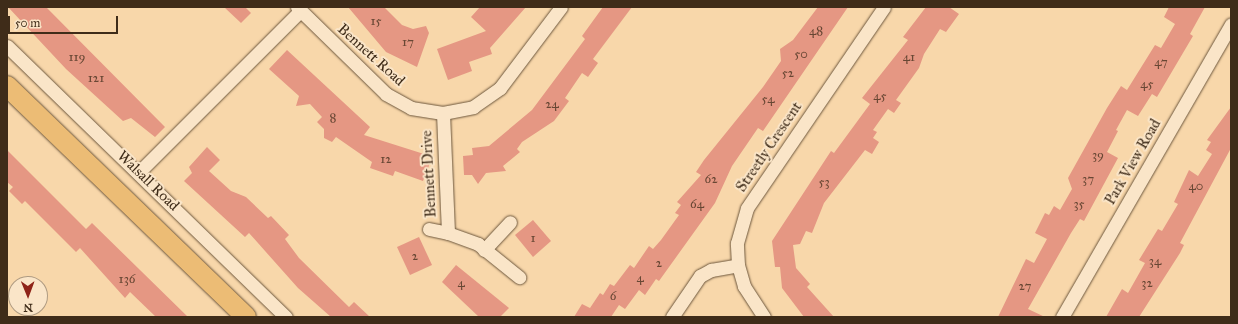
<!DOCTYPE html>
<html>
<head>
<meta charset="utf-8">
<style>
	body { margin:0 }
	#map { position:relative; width:1238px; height:324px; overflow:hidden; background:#f8d7aa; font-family:"IM FELL Great Primer",serif }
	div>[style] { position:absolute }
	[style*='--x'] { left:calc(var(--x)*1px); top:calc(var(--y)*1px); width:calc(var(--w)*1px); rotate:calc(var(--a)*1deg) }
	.building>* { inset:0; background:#e59783 }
	.roads { filter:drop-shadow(0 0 1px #6d573d) drop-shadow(0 0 1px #6d573d) }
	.minor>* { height:13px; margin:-6.5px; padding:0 6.5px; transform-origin:6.5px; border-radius:6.5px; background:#fae5c8 }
	.primary>* { height:20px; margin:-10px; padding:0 10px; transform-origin:10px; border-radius:10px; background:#ecbc75 }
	span { translate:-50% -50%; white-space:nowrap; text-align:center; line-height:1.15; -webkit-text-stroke:4px #fae5c8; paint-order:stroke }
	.number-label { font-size:13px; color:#684734 }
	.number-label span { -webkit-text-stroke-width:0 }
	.street-label { font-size:15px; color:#3f2c19 }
	.frame { position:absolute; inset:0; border:8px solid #3f2c19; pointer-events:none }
	.north { position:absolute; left:8px; top:276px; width:40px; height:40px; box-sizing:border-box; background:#fae5c8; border:1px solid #af9b82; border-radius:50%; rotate:179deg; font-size:11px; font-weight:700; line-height:16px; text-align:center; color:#3f2c19 }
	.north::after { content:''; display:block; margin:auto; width:14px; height:18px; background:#8f2418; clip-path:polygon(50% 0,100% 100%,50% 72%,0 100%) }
	.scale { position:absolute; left:8px; top:16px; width:110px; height:18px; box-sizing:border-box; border:2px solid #3f2c19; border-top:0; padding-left:5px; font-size:12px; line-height:14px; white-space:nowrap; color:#3f2c19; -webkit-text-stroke:3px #fae5c8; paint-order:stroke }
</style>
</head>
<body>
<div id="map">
	<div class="building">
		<div style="clip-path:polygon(8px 7px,46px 7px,165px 127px,155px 137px,131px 118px,123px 121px,66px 69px)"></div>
		<div style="clip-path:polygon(224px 7px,245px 7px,251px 13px,241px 23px)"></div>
		<div style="clip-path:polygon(348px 7px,384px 7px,402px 25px,413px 29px,426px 26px,429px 33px,417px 67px,386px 52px)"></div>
		<div style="clip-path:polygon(480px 7px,526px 7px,490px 48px,492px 54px,469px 62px,472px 71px,448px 80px,437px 49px,486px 31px,471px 17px)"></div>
		<div style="clip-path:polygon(603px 7px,632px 7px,593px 59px,598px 63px,588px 77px,582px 73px,565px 98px,569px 101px,554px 121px,522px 142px,517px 149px,520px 152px,503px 166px,506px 171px,486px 173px,478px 184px,472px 175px,464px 175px,463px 156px,473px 155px,472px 148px,489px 146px,532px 110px,585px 39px,582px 36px)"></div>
		<div style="clip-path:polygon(818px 7px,848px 7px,763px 131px,758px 128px,732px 166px,715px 203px,659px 281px,656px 279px,645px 295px,639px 290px,625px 309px,619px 305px,611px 317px,574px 317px,582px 304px,590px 308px,600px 293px,603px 295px,610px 284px,614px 286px,630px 265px,634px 268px,649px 246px,653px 249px,661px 240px,679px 215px,675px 213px,681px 205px,677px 202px,701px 175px,696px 172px,704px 160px,763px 87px,781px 61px,780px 49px,793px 40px)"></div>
		<div style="clip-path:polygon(926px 7px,949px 7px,959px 14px,946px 32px,940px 29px,924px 54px,919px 68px,896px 100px,901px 103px,894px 113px,888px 109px,873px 130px,877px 132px,873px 138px,879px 142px,872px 154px,865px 150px,824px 203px,812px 233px,806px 231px,800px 244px,793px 245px,796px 268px,810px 284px,807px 287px,834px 317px,804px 317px,782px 288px,780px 267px,775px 267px,772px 241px,831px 151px,834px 153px,870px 104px,862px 98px,908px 40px,903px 37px)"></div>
		<div style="clip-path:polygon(1169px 7px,1205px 7px,1190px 34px,1193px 36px,1157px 97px,1152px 94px,1138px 116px,1127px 110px,1116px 130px,1118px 131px,1107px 152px,1118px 158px,1084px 221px,1080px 219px,1071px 233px,1028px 309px,1045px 317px,998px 317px,1026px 259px,1034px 263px,1047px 239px,1035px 233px,1045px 213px,1049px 215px,1054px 206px,1060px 210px,1072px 189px,1068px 178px,1107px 108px,1121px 86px,1127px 90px,1155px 45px,1161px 48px,1175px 24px,1164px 17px)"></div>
		<div style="clip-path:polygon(287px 50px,370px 127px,364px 135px,424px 154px,422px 160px,430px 163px,423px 181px,395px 171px,393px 176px,370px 168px,372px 162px,336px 137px,332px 142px,324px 138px,324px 129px,317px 122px,322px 117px,310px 104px,296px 106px,299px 96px,269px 69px)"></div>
		<div style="clip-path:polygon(1231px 107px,1231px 148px,1180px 243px,1184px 245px,1180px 253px,1139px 317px,1106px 317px,1122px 289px,1128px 293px,1145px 263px,1139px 260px,1158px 229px,1162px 231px,1178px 204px,1174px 202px,1189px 170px,1198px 176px,1212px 154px,1206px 150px,1211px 142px,1207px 140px)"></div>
		<div style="clip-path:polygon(207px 147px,220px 160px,209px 171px,231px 191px,246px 197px,268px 218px,271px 216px,289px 235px,285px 239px,299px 258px,349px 307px,354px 302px,370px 317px,331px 317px,298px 288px,249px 233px,245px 237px,184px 181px,192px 173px,189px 167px)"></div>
		<div style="clip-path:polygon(7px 150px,86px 229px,92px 223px,188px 317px,156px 317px,130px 292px,125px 298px,80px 248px,76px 252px,25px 201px,22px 204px,9px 191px,13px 187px,7px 182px)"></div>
		<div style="clip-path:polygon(533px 220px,551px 241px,533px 257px,515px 235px)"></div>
		<div style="clip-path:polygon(419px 237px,432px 265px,410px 275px,397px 247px)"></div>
		<div style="clip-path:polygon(456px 265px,509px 308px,500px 317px,479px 317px,442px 282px)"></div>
	</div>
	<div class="roads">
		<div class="minor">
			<div style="--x:297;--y:7;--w:124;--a:44.3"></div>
			<div style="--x:386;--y:94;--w:29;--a:29"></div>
			<div style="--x:411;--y:108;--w:32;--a:9"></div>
			<div style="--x:443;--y:113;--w:31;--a:-11"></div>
			<div style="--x:473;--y:107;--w:33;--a:-35"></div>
			<div style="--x:500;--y:88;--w:101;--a:-53"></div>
			<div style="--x:7;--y:46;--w:389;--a:44.2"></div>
			<div style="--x:443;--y:113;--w:120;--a:87.6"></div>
			<div style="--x:448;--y:233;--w:32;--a:20"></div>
			<div style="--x:478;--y:244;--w:53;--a:38.8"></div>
			<div style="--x:139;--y:172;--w:228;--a:-45"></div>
			<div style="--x:429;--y:229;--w:19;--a:12"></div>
			<div style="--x:484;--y:250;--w:38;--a:-47"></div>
			<div style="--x:672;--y:317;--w:50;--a:-55.7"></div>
			<div style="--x:700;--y:276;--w:13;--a:-29"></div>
			<div style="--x:711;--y:270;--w:27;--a:-10"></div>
			<div style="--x:764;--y:317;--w:37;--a:-123"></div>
			<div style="--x:744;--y:286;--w:22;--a:-106"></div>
			<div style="--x:738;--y:265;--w:22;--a:-93"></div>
			<div style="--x:737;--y:243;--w:36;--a:-74"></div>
			<div style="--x:747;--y:208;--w:243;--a:-55.7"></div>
			<div style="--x:1062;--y:317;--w:338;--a:-60"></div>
		</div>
		<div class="primary">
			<div style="--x:7;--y:86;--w:332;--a:44"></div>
		</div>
	</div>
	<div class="number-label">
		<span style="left:376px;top:21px">15</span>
		<span style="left:816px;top:31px">48</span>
		<span style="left:408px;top:42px">17</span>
		<span style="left:801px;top:54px">50</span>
		<span style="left:77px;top:57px">119</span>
		<span style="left:909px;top:57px">41</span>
		<span style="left:1161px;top:62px">47</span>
		<span style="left:788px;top:73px">52</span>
		<span style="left:96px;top:78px">121</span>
		<span style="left:1147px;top:84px">45</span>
		<span style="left:880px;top:96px">45</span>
		<span style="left:768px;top:99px">54</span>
		<span style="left:552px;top:104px">24</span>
		<span style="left:333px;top:118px">8</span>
		<span style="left:1098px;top:155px">39</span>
		<span style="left:386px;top:159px">12</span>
		<span style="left:711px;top:179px">62</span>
		<span style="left:1088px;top:179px">37</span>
		<span style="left:824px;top:182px">53</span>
		<span style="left:1196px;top:186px">40</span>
		<span style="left:697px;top:204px">64</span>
		<span style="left:1079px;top:204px">35</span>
		<span style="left:533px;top:238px">1</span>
		<span style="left:415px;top:256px">2</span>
		<span style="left:1155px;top:261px">34</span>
		<span style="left:659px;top:263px">2</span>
		<span style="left:640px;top:278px">4</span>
		<span style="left:127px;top:279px">136</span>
		<span style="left:461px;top:283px">4</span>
		<span style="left:1147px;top:283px">32</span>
		<span style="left:1025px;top:286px">27</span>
		<span style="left:613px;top:296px">6</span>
	</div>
	<div class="street-label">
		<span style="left:371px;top:55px;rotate:42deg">Bennett Road</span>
		<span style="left:769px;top:147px;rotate:-56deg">Streetly Crescent</span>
		<span style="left:1133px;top:162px;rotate:-60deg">Park View Road</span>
		<span style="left:429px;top:174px;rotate:-93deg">Bennett Drive</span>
		<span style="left:148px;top:181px;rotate:44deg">Walsall Road</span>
	</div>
	<div class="frame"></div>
	<div class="north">N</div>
	<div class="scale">50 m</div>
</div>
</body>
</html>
